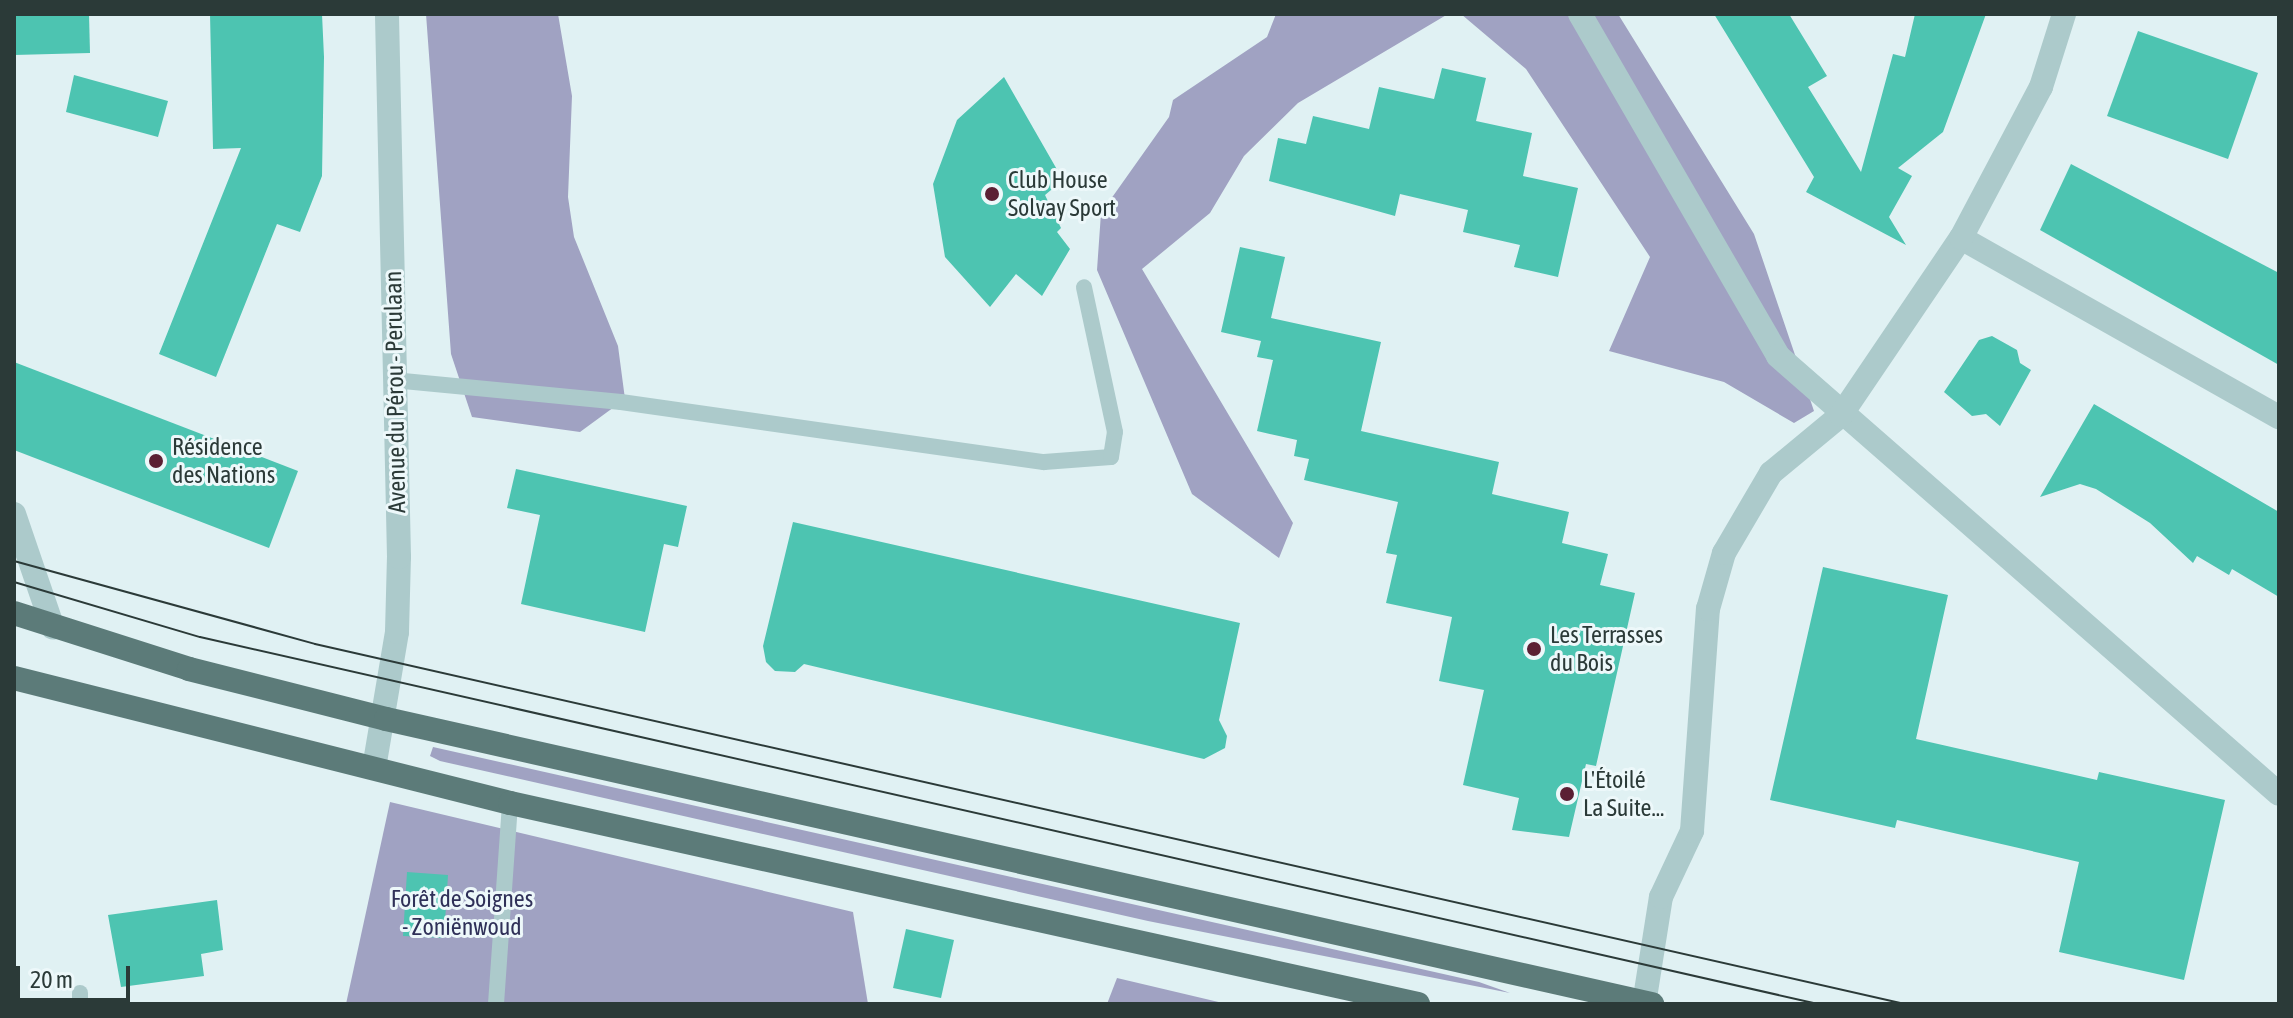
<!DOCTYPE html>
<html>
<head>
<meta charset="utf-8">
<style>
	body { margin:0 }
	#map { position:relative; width:2293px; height:1018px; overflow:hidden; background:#e0f1f3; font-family:"Asap Condensed",sans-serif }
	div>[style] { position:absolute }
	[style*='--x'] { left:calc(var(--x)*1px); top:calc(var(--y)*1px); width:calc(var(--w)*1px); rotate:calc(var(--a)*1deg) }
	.green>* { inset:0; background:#a0a2c2 }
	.building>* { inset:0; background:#4dc4b1 }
	.lane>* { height:16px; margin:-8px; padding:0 8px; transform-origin:8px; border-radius:8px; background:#accacb }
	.street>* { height:24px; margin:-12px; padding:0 12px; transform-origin:12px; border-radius:12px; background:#accacb }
	.primary>* { height:24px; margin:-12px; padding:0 12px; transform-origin:12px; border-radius:12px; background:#5c7b79 }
	.tram>* { height:2px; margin:-1px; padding:0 1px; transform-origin:1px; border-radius:1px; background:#2b3a38 }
	.dots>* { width:22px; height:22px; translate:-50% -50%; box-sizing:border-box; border:4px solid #edf8fa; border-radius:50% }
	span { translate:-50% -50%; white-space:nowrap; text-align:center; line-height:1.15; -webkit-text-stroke:6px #edf8fa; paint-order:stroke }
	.poi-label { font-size:24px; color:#2b3a38 }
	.left { translate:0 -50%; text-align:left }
	.street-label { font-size:24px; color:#2b3a38 }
	.park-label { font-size:24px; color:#2f3058 }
	.frame { position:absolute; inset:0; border:16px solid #2b3a38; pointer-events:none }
	.scale { position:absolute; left:16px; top:966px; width:114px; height:36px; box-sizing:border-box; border:4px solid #2b3a38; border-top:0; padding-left:10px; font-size:24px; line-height:28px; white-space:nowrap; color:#2b3a38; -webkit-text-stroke:6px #edf8fa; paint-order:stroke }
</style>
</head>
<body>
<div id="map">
	<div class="green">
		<div style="clip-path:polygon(426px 14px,558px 14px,572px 96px,568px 197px,574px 237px,618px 346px,625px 399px,580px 432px,472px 417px,451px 354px)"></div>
		<div style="clip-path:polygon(1276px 14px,1448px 14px,1298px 103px,1244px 156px,1210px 213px,1142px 269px,1293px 523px,1279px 558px,1192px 494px,1097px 270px,1101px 213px,1169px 117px,1173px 100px,1267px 37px)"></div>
		<div style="clip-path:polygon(1461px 14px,1618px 14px,1754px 234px,1814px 411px,1794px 423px,1724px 382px,1609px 351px,1650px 257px,1526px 69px)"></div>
		<div style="clip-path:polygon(433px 747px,1479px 982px,1510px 993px,1148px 921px,440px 761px,430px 756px)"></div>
		<div style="clip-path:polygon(390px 802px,853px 912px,868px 1004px,346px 1004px)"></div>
		<div style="clip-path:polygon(1117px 978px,1227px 1004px,1107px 1004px)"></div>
	</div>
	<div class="building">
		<div style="clip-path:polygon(14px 14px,89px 14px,90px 53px,14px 55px)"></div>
		<div style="clip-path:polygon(210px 14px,322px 14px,324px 57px,322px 176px,300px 232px,277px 224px,216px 377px,159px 354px,241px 148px,213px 149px)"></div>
		<div style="clip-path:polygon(1714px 14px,1789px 14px,1827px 76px,1808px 87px,1861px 172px,1893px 54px,1905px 57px,1915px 14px,1986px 14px,1943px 132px,1898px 168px,1912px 176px,1889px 217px,1906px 245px,1806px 192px,1814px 177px)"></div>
		<div style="clip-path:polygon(2138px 31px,2258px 73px,2228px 159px,2107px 116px)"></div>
		<div style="clip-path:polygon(1442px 68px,1486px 78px,1476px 121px,1532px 133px,1523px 176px,1578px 188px,1558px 277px,1514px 267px,1520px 245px,1463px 232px,1468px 210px,1400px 194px,1395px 216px,1269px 181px,1278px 138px,1306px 144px,1313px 116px,1369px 129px,1379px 87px,1434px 99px)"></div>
		<div style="clip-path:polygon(74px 75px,168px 101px,158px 137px,66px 112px)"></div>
		<div style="clip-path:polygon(1004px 77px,1063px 180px,1045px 195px,1061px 228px,1057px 232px,1070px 249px,1042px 296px,1016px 274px,990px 307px,945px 257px,933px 184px,957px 120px)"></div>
		<div style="clip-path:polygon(2071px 164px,2279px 273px,2279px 365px,2040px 230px)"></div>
		<div style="clip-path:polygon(1240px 247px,1285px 257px,1271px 318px,1381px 342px,1361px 431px,1499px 462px,1492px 494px,1569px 512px,1562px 543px,1608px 554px,1600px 585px,1635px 593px,1596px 766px,1586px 764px,1569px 837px,1512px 830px,1519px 798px,1463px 785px,1484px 690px,1439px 681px,1452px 617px,1386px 603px,1397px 555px,1386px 553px,1398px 502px,1304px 480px,1309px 459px,1294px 456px,1297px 440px,1257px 431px,1273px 360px,1257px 357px,1261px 341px,1221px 332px)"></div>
		<div style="clip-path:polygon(1992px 336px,2017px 350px,2020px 363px,2031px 370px,2000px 426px,1986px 414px,1972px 416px,1944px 392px,1979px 340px)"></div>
		<div style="clip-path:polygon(14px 362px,298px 471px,269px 548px,14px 450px)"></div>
		<div style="clip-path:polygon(2094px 404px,2279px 512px,2279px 597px,2232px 569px,2229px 575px,2197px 556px,2193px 563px,2150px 523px,2096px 489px,2080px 484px,2040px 497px)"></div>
		<div style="clip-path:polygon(516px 469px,687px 506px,678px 547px,664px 544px,645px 632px,521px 604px,540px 515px,507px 508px)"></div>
		<div style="clip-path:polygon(793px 522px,1240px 623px,1219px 720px,1227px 736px,1225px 748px,1204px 759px,804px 664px,795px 672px,775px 671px,766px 662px,763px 646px)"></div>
		<div style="clip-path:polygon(1823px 567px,1948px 595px,1916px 739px,2097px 780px,2099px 772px,2225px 800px,2184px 980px,2059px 952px,2079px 862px,1897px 820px,1895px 828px,1770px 800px)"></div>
		<div style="clip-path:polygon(407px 872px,448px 875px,444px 938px,403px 936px)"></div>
		<div style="clip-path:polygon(217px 900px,223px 950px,201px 954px,204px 976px,121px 987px,108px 915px)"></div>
		<div style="clip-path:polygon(906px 929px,954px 940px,941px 998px,893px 988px)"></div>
	</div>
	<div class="lane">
		<div style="--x:393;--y:380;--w:229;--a:5.5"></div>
		<div style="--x:621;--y:402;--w:427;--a:8.1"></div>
		<div style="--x:1044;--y:462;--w:67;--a:-4.3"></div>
		<div style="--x:1111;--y:457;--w:25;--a:-81"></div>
		<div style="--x:1115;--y:432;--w:148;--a:-102.1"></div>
		<div style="--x:80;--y:993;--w:11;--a:90"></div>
		<div style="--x:496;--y:1004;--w:201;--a:-86"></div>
	</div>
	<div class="street">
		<div style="--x:1580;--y:14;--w:395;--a:59.9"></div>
		<div style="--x:1778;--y:356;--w:665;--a:41.16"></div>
		<div style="--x:1961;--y:238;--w:365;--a:29.4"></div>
		<div style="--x:14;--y:514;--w:120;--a:71.1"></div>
		<div style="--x:374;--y:768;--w:138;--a:-80.4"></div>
		<div style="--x:397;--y:632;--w:75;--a:-88.5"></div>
		<div style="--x:399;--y:557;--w:543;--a:-91.27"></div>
		<div style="--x:1644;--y:1004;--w:108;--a:-81"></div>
		<div style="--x:1661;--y:897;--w:73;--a:-64.8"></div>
		<div style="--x:1692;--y:831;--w:223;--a:-85.9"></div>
		<div style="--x:1708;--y:609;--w:58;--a:-74.1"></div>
		<div style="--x:1724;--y:553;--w:93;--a:-59.6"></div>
		<div style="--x:1771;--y:473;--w:91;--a:-39.6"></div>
		<div style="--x:1841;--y:415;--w:214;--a:-55.9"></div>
		<div style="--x:1961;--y:238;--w:171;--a:-62.1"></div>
		<div style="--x:2041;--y:87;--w:77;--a:-72.5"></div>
	</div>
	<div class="primary">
		<div style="--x:14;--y:613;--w:184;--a:17.7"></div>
		<div style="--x:189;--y:669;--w:203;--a:14.2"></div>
		<div style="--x:386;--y:719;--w:1298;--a:12.69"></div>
		<div style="--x:14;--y:678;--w:512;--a:14.14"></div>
		<div style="--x:510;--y:803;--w:930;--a:12.48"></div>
	</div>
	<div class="tram">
		<div style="--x:14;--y:561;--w:312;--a:15.4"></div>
		<div style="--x:315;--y:644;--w:1630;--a:12.76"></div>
		<div style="--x:14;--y:582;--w:194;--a:16.5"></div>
		<div style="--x:200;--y:637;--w:1659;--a:12.78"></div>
	</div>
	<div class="dots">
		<div style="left:992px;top:194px;background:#5b2034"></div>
		<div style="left:156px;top:461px;background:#5b2034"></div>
		<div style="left:1534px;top:649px;background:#5b2034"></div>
		<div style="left:1567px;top:794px;background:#5b2034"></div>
	</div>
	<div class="poi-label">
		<span class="left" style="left:1008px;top:194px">Club House<br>Solvay Sport</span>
		<span class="left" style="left:172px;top:461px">Résidence<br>des Nations</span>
		<span class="left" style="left:1550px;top:649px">Les Terrasses<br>du Bois</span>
		<span class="left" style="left:1583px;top:794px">L'Étoilé<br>La Suite...</span>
	</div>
	<div class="street-label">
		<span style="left:395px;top:392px;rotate:-91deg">Avenue du Pérou - Perulaan</span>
	</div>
	<div class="park-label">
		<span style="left:462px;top:913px">Forêt de Soignes<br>- Zoniënwoud</span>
	</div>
	<div class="frame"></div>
	<div class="scale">20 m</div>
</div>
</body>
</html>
